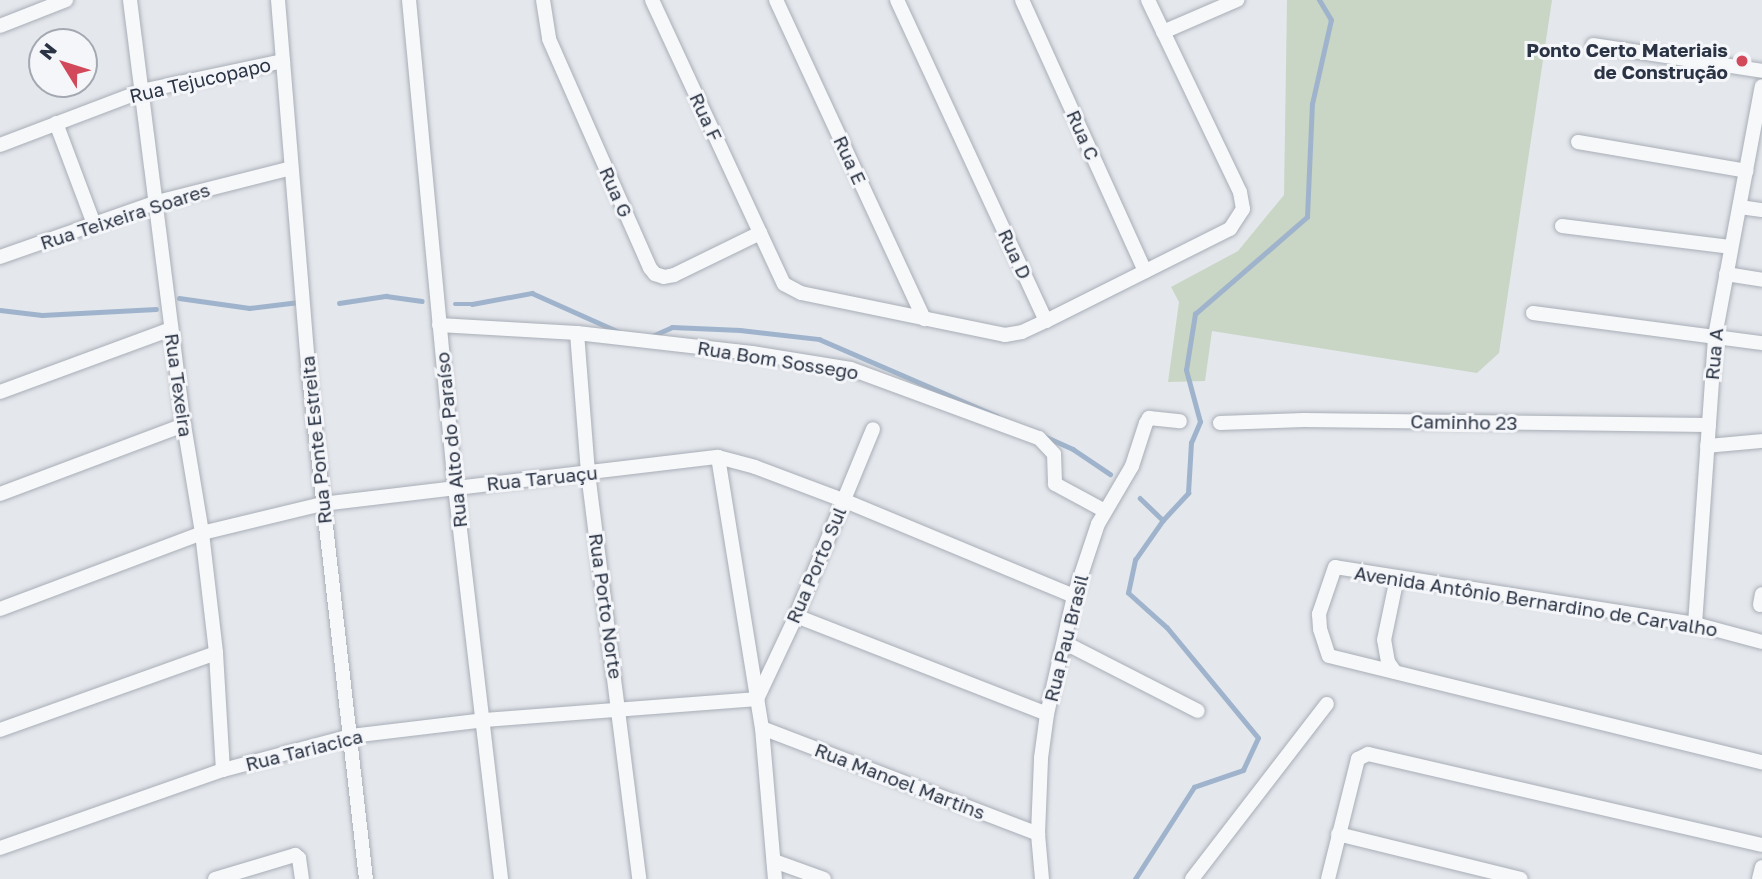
<!DOCTYPE html>
<html>
<head>
<meta charset="utf-8">
<style>
	body { margin:0 }
	#map { position:relative; width:1762px; height:879px; overflow:hidden; background:#e4e7ec; font-family:"Golos Text",sans-serif }
	div>[style] { position:absolute }
	[style*='--x'] { left:calc(var(--x)*1px); top:calc(var(--y)*1px); width:calc(var(--w)*1px); rotate:calc(var(--a)*1deg) }
	.green>* { inset:0; background:#c9d6c5 }
	.stream>* { height:4.5px; margin:-2.25px; padding:0 2.25px; transform-origin:2.25px; border-radius:2.25px; background:#9fb4cc }
	.roads { filter:drop-shadow(0 0 2px #a9aeb7) drop-shadow(0 0 2px #a9aeb7) }
	.street>* { height:14px; margin:-7px; padding:0 7px; transform-origin:7px; border-radius:7px; background:#f7f8fa }
	.dots>* { width:19px; height:19px; translate:-50% -50%; box-sizing:border-box; border:4px solid #f4f6f9; border-radius:50% }
	span { translate:-50% -50%; white-space:nowrap; text-align:center; line-height:1.15; -webkit-text-stroke:6px #f4f6f9; paint-order:stroke }
	.poi-label { font-size:19px; color:#2b3445; font-weight:700 }
	.right { translate:-100% -50%; text-align:right }
	.street-label { font-size:19px; color:#2b3445 }
	.north { position:absolute; left:28px; top:28px; width:70px; height:70px; box-sizing:border-box; background:#f4f6f9; border:2px solid #a4a8b1; border-radius:50%; rotate:308deg; font-size:19px; font-weight:700; line-height:28px; text-align:center; color:#2b3445 }
	.north::after { content:''; display:block; margin:auto; width:24px; height:32px; background:#d1495b; clip-path:polygon(50% 0,100% 100%,50% 72%,0 100%) }
</style>
</head>
<body>
<div id="map">
	<div class="green">
		<div style="clip-path:polygon(1287px 0,1552px 0,1499px 353px,1477px 373px,1212px 331px,1205px 381px,1168px 382px,1179px 302px,1171px 287px,1238px 251px,1284px 195px)"></div>
	</div>
	<div class="stream">
		<div style="--x:179;--y:298;--w:71;--a:8.1"></div>
		<div style="--x:249;--y:308;--w:50;--a:-6.8"></div>
		<div style="--x:339;--y:303;--w:48;--a:-8.5"></div>
		<div style="--x:386;--y:296;--w:36;--a:8"></div>
		<div style="--x:455;--y:304;--w:17;--a:0"></div>
		<div style="--x:472;--y:304;--w:61;--a:-10.4"></div>
		<div style="--x:532;--y:293;--w:95;--a:24.1"></div>
		<div style="--x:0;--y:310;--w:42;--a:6.8"></div>
		<div style="--x:42;--y:315;--w:114;--a:-3"></div>
		<div style="--x:650;--y:337;--w:24;--a:-24"></div>
		<div style="--x:672;--y:327;--w:68;--a:2.5"></div>
		<div style="--x:740;--y:330;--w:80;--a:6.5"></div>
		<div style="--x:819;--y:339;--w:194;--a:23.4"></div>
		<div style="--x:1044;--y:436;--w:32;--a:24"></div>
		<div style="--x:1073;--y:449;--w:45;--a:34"></div>
		<div style="--x:1140;--y:498;--w:32;--a:44"></div>
		<div style="--x:1135;--y:879;--w:109;--a:-57.3"></div>
		<div style="--x:1194;--y:787;--w:52;--a:-19.1"></div>
		<div style="--x:1243;--y:770;--w:35;--a:-65"></div>
		<div style="--x:1258;--y:738;--w:143;--a:-129.6"></div>
		<div style="--x:1167;--y:628;--w:52;--a:-138.1"></div>
		<div style="--x:1128;--y:593;--w:34;--a:-78"></div>
		<div style="--x:1135;--y:560;--w:49;--a:-55"></div>
		<div style="--x:1163;--y:520;--w:37;--a:-47"></div>
		<div style="--x:1188;--y:493;--w:50;--a:-86.6"></div>
		<div style="--x:1191;--y:443;--w:23;--a:-67"></div>
		<div style="--x:1200;--y:422;--w:54;--a:-105.1"></div>
		<div style="--x:1186;--y:370;--w:57;--a:-80.9"></div>
		<div style="--x:1195;--y:314;--w:148;--a:-40.9"></div>
		<div style="--x:1307;--y:217;--w:113;--a:-87.5"></div>
		<div style="--x:1312;--y:104;--w:86;--a:-77.3"></div>
		<div style="--x:1331;--y:20;--w:23;--a:-121"></div>
	</div>
	<div class="roads">
		<div class="street">
			<div style="--x:130;--y:0;--w:428;--a:82.8"></div>
			<div style="--x:184;--y:425;--w:109;--a:80.5"></div>
			<div style="--x:202;--y:533;--w:121;--a:83.3"></div>
			<div style="--x:216;--y:653;--w:117;--a:86.6"></div>
			<div style="--x:278;--y:0;--w:368;--a:85.3"></div>
			<div style="--x:308;--y:367;--w:515;--a:83.54"></div>
			<div style="--x:409;--y:0;--w:489;--a:84.6"></div>
			<div style="--x:455;--y:487;--w:395;--a:83.3"></div>
			<div style="--x:543;--y:0;--w:39;--a:81"></div>
			<div style="--x:549;--y:39;--w:250;--a:66.2"></div>
			<div style="--x:650;--y:268;--w:8;--a:50"></div>
			<div style="--x:655;--y:274;--w:9;--a:18"></div>
			<div style="--x:664;--y:277;--w:10;--a:-11"></div>
			<div style="--x:674;--y:275;--w:96;--a:-26"></div>
			<div style="--x:652;--y:0;--w:313;--a:65.1"></div>
			<div style="--x:784;--y:284;--w:19;--a:28"></div>
			<div style="--x:801;--y:293;--w:208;--a:11.6"></div>
			<div style="--x:1005;--y:335;--w:17;--a:-10"></div>
			<div style="--x:1022;--y:332;--w:26;--a:-25"></div>
			<div style="--x:776;--y:0;--w:352;--a:65.1"></div>
			<div style="--x:897;--y:0;--w:354;--a:65.1"></div>
			<div style="--x:1046;--y:321;--w:206;--a:-26.6"></div>
			<div style="--x:1230;--y:229;--w:24;--a:-57"></div>
			<div style="--x:1243;--y:209;--w:17;--a:-100"></div>
			<div style="--x:1240;--y:192;--w:213;--a:-115.6"></div>
			<div style="--x:1022;--y:0;--w:298;--a:65.6"></div>
			<div style="--x:0;--y:26;--w:71;--a:-21.5"></div>
			<div style="--x:1163;--y:32;--w:81;--a:-23.4"></div>
			<div style="--x:1593;--y:45;--w:171;--a:8.7"></div>
			<div style="--x:56;--y:123;--w:108;--a:69.4"></div>
			<div style="--x:1578;--y:142;--w:171;--a:9.7"></div>
			<div style="--x:0;--y:145;--w:152;--a:-20.8"></div>
			<div style="--x:142;--y:91;--w:144;--a:-12"></div>
			<div style="--x:1740;--y:207;--w:22;--a:8"></div>
			<div style="--x:1562;--y:226;--w:169;--a:7.1"></div>
			<div style="--x:0;--y:257;--w:166;--a:-19.3"></div>
			<div style="--x:157;--y:202;--w:138;--a:-14.2"></div>
			<div style="--x:1726;--y:274;--w:36;--a:9"></div>
			<div style="--x:1533;--y:313;--w:231;--a:7.5"></div>
			<div style="--x:439;--y:325;--w:138;--a:3.3"></div>
			<div style="--x:577;--y:333;--w:176;--a:6.5"></div>
			<div style="--x:752;--y:353;--w:100;--a:9.2"></div>
			<div style="--x:851;--y:369;--w:200;--a:20.2"></div>
			<div style="--x:1039;--y:438;--w:22;--a:47"></div>
			<div style="--x:1054;--y:454;--w:30;--a:88"></div>
			<div style="--x:1055;--y:484;--w:57;--a:28.4"></div>
			<div style="--x:577;--y:333;--w:140;--a:85.5"></div>
			<div style="--x:588;--y:473;--w:409;--a:82.8"></div>
			<div style="--x:0;--y:392;--w:182;--a:-20.2"></div>
			<div style="--x:1220;--y:423;--w:84;--a:-2"></div>
			<div style="--x:1304;--y:420;--w:405;--a:0.7"></div>
			<div style="--x:1707;--y:446;--w:55;--a:-5.2"></div>
			<div style="--x:718;--y:457;--w:275;--a:80.8"></div>
			<div style="--x:762;--y:728;--w:152;--a:85.1"></div>
			<div style="--x:0;--y:494;--w:197;--a:-20.6"></div>
			<div style="--x:1760;--y:605;--w:11;--a:-80"></div>
			<div style="--x:0;--y:609;--w:216;--a:-20.6"></div>
			<div style="--x:202;--y:533;--w:123;--a:-13.6"></div>
			<div style="--x:322;--y:504;--w:399;--a:-6.8"></div>
			<div style="--x:718;--y:457;--w:38;--a:15"></div>
			<div style="--x:755;--y:467;--w:94;--a:20.6"></div>
			<div style="--x:843;--y:500;--w:250;--a:22.6"></div>
			<div style="--x:796;--y:616;--w:269;--a:21.3"></div>
			<div style="--x:1695;--y:624;--w:289;--a:-86"></div>
			<div style="--x:1715;--y:336;--w:254;--a:-79.4"></div>
			<div style="--x:1762;--y:642;--w:69;--a:-165"></div>
			<div style="--x:1695;--y:624;--w:364;--a:-171"></div>
			<div style="--x:1335;--y:567;--w:50;--a:108.8"></div>
			<div style="--x:1319;--y:614;--w:15;--a:86"></div>
			<div style="--x:1320;--y:629;--w:28;--a:72"></div>
			<div style="--x:1329;--y:656;--w:446;--a:13.8"></div>
			<div style="--x:1065;--y:643;--w:149;--a:27.1"></div>
			<div style="--x:1395;--y:672;--w:12;--a:-125"></div>
			<div style="--x:1388;--y:662;--w:22;--a:-100"></div>
			<div style="--x:1384;--y:640;--w:63;--a:-78.2"></div>
			<div style="--x:757;--y:699;--w:92;--a:-64.8"></div>
			<div style="--x:796;--y:616;--w:202;--a:-67.6"></div>
			<div style="--x:762;--y:728;--w:296;--a:21"></div>
			<div style="--x:0;--y:730;--w:229;--a:-19.6"></div>
			<div style="--x:1338;--y:834;--w:188;--a:13.8"></div>
			<div style="--x:0;--y:848;--w:236;--a:-19.3"></div>
			<div style="--x:223;--y:770;--w:132;--a:-14.9"></div>
			<div style="--x:351;--y:736;--w:135;--a:-6.8"></div>
			<div style="--x:485;--y:720;--w:273;--a:-4.4"></div>
			<div style="--x:774;--y:861;--w:53;--a:19.8"></div>
			<div style="--x:215;--y:879;--w:84;--a:-16.7"></div>
			<div style="--x:295;--y:855;--w:5;--a:37"></div>
			<div style="--x:299;--y:858;--w:21;--a:82"></div>
			<div style="--x:1042;--y:879;--w:45;--a:-95.1"></div>
			<div style="--x:1038;--y:834;--w:76;--a:-87.7"></div>
			<div style="--x:1041;--y:758;--w:44;--a:-82.2"></div>
			<div style="--x:1047;--y:714;--w:121;--a:-77.1"></div>
			<div style="--x:1074;--y:596;--w:76;--a:-71.6"></div>
			<div style="--x:1098;--y:524;--w:67;--a:-59.6"></div>
			<div style="--x:1132;--y:466;--w:45;--a:-72"></div>
			<div style="--x:1146;--y:423;--w:6;--a:-59"></div>
			<div style="--x:1149;--y:418;--w:31;--a:6"></div>
			<div style="--x:1192;--y:879;--w:221;--a:-52.4"></div>
			<div style="--x:1328;--y:879;--w:124;--a:-76"></div>
			<div style="--x:1358;--y:759;--w:11;--a:-27"></div>
			<div style="--x:1368;--y:754;--w:404;--a:13"></div>
			<div style="--x:1759;--y:879;--w:12;--a:-76"></div>
		</div>
	</div>
	<div class="dots">
		<div style="left:1742px;top:61px;background:#d1495b"></div>
	</div>
	<div class="poi-label">
		<span class="right" style="left:1728px;top:61px">Ponto Certo Materiais<br>de Construção</span>
	</div>
	<div class="street-label">
		<span style="left:200px;top:80px;rotate:-13deg">Rua Tejucopapo</span>
		<span style="left:706px;top:117px;rotate:65deg">Rua F</span>
		<span style="left:1083px;top:135px;rotate:66deg">Rua C</span>
		<span style="left:850px;top:160px;rotate:65deg">Rua E</span>
		<span style="left:616px;top:192px;rotate:66deg">Rua G</span>
		<span style="left:125px;top:216px;rotate:-18deg">Rua Teixeira Soares</span>
		<span style="left:1015px;top:254px;rotate:65deg">Rua D</span>
		<span style="left:1714px;top:354px;rotate:-85deg">Rua A</span>
		<span style="left:778px;top:360px;rotate:9deg">Rua Bom Sossego</span>
		<span style="left:179px;top:385px;rotate:82deg">Rua Texeira</span>
		<span style="left:1464px;top:422px;rotate:1deg">Caminho 23</span>
		<span style="left:316px;top:440px;rotate:-96deg">Rua Ponte Estreita</span>
		<span style="left:451px;top:440px;rotate:-96deg">Rua Alto do Paraíso</span>
		<span style="left:542px;top:478px;rotate:-6deg">Rua Taruaçu</span>
		<span style="left:816px;top:565px;rotate:-67deg">Rua Porto Sul</span>
		<span style="left:1536px;top:601px;rotate:9deg">Avenida Antônio Bernardino de Carvalho</span>
		<span style="left:606px;top:606px;rotate:82deg">Rua Porto Norte</span>
		<span style="left:1066px;top:638px;rotate:-76deg">Rua Pau Brasil</span>
		<span style="left:304px;top:750px;rotate:-14deg">Rua Tariacica</span>
		<span style="left:900px;top:781px;rotate:21deg">Rua Manoel Martins</span>
	</div>
	<div class="north">N</div>
</div>
</body>
</html>
